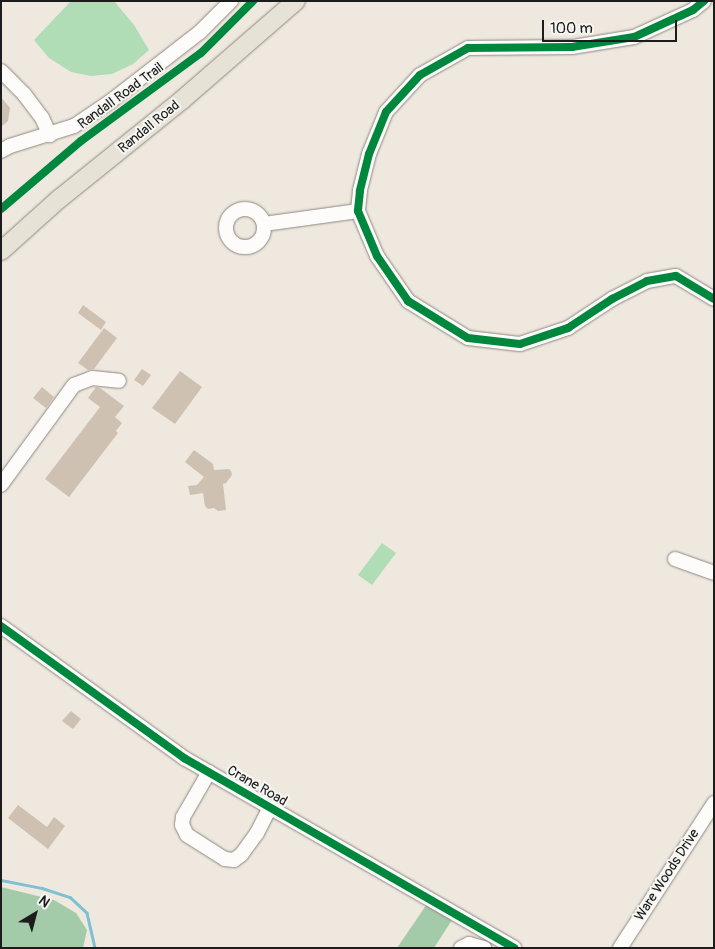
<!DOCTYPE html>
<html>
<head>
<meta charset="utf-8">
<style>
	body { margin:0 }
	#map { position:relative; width:715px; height:949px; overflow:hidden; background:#efe8de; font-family:Pangolin,sans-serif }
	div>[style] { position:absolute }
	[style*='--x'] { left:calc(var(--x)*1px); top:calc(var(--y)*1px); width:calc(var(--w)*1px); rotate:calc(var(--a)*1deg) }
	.green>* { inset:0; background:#b0dcb6 }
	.forest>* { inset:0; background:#a4cba9 }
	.stream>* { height:2.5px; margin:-1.25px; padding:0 1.25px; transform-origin:1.25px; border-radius:1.25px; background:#7ec2d1 }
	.building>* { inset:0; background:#cec1b1 }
	.roads { filter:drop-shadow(0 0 1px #8c8984) drop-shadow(0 0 1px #8c8984) }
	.minor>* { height:14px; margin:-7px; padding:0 7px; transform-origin:7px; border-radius:7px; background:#fdfcfa }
	.minor>.ring { margin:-7px; padding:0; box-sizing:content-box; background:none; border:14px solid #fdfcfa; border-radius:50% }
	.major>* { height:18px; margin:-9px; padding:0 9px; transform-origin:9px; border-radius:9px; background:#e7e2d6 }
	.cycleway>* { height:8px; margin:-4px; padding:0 4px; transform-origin:4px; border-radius:4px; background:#00873e }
	span { translate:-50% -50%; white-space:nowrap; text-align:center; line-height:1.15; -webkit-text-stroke:4px #f6f6f2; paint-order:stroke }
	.street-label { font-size:14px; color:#1c1c1c }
	.frame { position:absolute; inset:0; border:2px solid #1c1c1c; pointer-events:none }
	.north { position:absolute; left:10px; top:889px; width:50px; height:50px; -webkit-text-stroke:4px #f6f6f2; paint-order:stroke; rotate:37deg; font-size:14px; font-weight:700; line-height:20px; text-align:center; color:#1c1c1c }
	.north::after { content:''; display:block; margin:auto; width:18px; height:22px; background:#1c1c1c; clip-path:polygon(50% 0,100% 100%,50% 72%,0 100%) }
	.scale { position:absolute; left:542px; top:20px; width:135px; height:22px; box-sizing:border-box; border:2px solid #1c1c1c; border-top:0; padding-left:6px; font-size:15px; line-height:18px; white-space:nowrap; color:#1c1c1c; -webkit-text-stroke:4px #f6f6f2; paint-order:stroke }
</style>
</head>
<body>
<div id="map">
	<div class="green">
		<div style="clip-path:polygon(71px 1px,114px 1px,134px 25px,149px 50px,133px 64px,112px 74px,91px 76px,71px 72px,49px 58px,34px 40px)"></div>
		<div style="clip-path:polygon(382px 543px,396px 553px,372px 585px,358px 575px)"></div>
	</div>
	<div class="forest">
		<div style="clip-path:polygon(1px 887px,54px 900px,76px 913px,87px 930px,83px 948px,1px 948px)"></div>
		<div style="clip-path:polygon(427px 904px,452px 920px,434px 948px,397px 948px)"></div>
	</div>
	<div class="stream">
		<div style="--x:1;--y:880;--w:42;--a:11"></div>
		<div style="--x:42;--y:888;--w:29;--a:18"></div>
		<div style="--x:70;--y:897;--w:23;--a:43"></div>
		<div style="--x:87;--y:913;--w:36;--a:77"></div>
	</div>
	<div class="building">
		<div style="clip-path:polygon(1px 97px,10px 108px,8px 121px,1px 127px)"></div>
		<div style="clip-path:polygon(83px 305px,106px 322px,101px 330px,78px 313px)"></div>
		<div style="clip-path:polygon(104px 328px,117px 338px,94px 369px,88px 370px,78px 363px)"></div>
		<div style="clip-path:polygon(142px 369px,151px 375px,143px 386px,134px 380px)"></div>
		<div style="clip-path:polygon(180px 371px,202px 387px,175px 424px,152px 408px)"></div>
		<div style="clip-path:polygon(42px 387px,54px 397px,46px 408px,33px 398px)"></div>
		<div style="clip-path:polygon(96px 387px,100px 388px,124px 406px,115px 417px,122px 423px,116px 431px,118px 433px,69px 497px,45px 479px,100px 407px,88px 398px)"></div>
		<div style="clip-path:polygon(194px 450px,213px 464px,214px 470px,229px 469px,231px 471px,232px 475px,226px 483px,223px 484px,226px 510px,218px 511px,214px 508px,208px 509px,205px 506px,203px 493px,190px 495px,188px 486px,197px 485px,204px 477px,185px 462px)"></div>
		<div style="clip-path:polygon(71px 711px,81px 719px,73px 729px,62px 721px)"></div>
		<div style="clip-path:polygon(18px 805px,47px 827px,54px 817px,65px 826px,48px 849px,8px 818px)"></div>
	</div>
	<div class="roads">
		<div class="minor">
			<div style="--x:704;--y:1;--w:14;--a:141"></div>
			<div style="--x:693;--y:10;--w:65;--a:155.4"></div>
			<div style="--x:634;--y:37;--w:63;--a:170.8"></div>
			<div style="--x:572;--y:47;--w:104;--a:179.4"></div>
			<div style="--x:468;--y:48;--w:55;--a:150.6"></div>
			<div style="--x:420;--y:75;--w:50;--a:132.6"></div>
			<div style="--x:386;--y:112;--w:45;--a:112"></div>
			<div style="--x:369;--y:154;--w:38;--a:104"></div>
			<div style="--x:360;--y:191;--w:20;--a:96"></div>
			<div style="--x:358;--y:211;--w:49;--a:67.1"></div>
			<div style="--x:377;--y:256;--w:55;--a:55.4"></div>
			<div style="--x:408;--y:301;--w:70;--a:31.7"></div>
			<div style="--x:468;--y:338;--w:52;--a:6.6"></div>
			<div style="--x:520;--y:344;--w:51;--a:-18.4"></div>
			<div style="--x:568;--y:328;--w:53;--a:-33.4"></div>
			<div style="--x:612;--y:299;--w:39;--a:-27"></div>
			<div style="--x:647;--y:281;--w:29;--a:-10"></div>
			<div style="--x:676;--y:276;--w:44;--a:31.2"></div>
			<div style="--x:1;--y:71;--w:33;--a:45"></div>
			<div style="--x:24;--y:94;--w:30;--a:53"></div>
			<div style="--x:42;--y:118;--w:19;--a:65"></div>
			<div style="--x:1;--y:151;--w:10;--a:-29"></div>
			<div style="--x:10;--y:146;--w:67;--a:-17.4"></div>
			<div style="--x:74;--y:126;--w:45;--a:-34"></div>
			<div style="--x:111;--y:101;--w:113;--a:-37.8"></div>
			<div style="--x:200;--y:32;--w:44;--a:-45"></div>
			<div class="ring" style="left:226px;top:209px;width:24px;height:24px"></div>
			<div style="--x:264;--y:224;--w:95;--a:-7.9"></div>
			<div style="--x:1;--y:485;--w:124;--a:-53.9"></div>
			<div style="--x:74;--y:385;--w:19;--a:-21"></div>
			<div style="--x:92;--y:378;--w:27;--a:6"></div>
			<div style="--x:675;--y:559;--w:41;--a:19.7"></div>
			<div style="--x:1;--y:626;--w:226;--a:35.8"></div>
			<div style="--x:184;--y:758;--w:381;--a:29.9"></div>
			<div style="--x:209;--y:772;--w:52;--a:120"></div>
			<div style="--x:183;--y:817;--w:8;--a:97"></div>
			<div style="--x:182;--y:825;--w:11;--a:63"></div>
			<div style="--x:187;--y:835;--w:45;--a:32.3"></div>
			<div style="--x:225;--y:859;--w:9;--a:6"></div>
			<div style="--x:234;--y:860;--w:9;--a:-36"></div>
			<div style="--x:241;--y:855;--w:27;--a:-54"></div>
			<div style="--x:257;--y:833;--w:28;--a:-63"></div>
			<div style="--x:461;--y:948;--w:9;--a:-27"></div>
			<div style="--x:469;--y:944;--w:16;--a:15"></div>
			<div style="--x:620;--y:948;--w:173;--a:-57"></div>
		</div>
		<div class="major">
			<div style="--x:1;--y:251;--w:78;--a:-41.9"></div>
			<div style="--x:59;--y:199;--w:158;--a:-38.8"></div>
			<div style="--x:182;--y:100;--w:151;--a:-41"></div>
		</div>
	</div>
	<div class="cycleway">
		<div style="--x:704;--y:1;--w:14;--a:141"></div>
		<div style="--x:693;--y:10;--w:65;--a:155.4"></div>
		<div style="--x:634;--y:37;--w:63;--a:170.8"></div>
		<div style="--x:572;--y:47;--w:104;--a:179.4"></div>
		<div style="--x:468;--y:48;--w:55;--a:150.6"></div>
		<div style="--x:420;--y:75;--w:50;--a:132.6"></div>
		<div style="--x:386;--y:112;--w:45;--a:112"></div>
		<div style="--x:369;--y:154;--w:38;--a:104"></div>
		<div style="--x:360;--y:191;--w:20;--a:96"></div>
		<div style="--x:358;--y:211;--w:49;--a:67.1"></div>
		<div style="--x:377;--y:256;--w:55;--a:55.4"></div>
		<div style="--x:408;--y:301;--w:70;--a:31.7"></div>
		<div style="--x:468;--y:338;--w:52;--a:6.6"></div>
		<div style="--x:520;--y:344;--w:51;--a:-18.4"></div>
		<div style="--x:568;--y:328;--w:53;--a:-33.4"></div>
		<div style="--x:612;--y:299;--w:39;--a:-27"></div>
		<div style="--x:647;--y:281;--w:29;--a:-10"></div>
		<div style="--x:676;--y:276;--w:44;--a:31.2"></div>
		<div style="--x:1;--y:209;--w:105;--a:-40.4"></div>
		<div style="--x:81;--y:141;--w:149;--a:-36.3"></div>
		<div style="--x:201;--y:53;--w:74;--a:-45"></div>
		<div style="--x:1;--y:626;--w:226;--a:35.8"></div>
		<div style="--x:184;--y:758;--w:381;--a:29.9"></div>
	</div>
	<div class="street-label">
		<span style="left:121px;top:96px;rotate:-36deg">Randall Road Trail</span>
		<span style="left:149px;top:127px;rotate:-39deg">Randall Road</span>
		<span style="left:257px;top:786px;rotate:30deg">Crane Road</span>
		<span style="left:667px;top:875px;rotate:-57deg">Ware Woods Drive</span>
	</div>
	<div class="frame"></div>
	<div class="north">N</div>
	<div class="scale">100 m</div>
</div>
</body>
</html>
